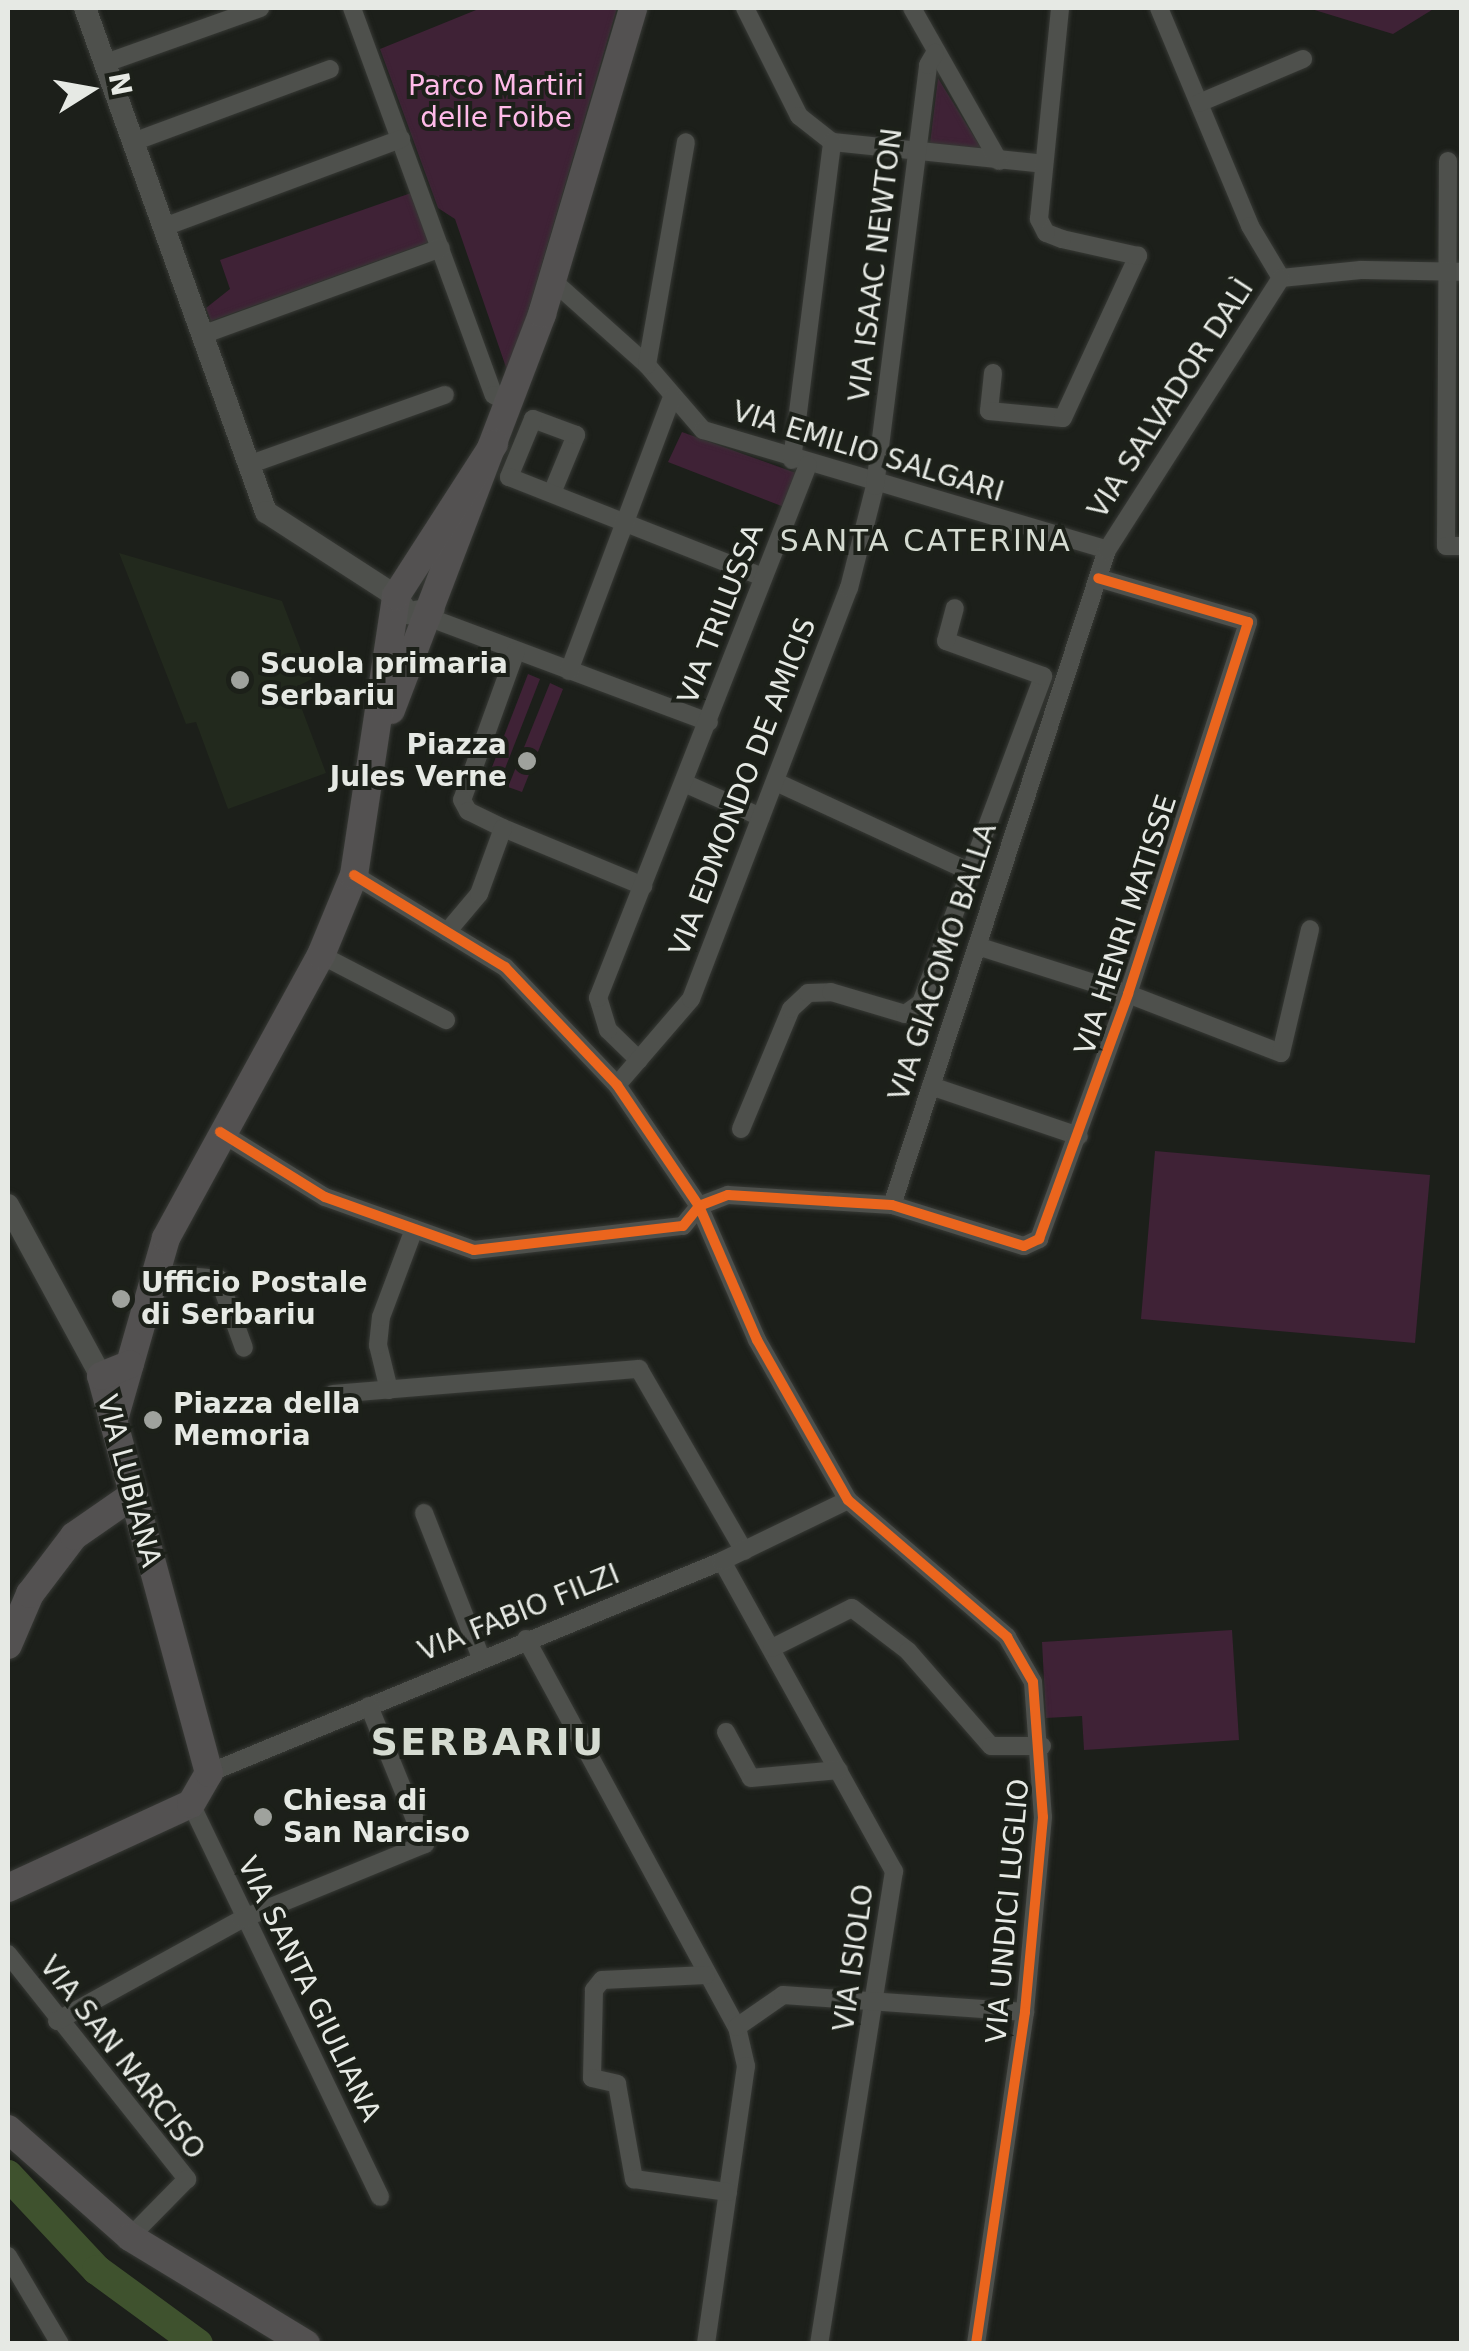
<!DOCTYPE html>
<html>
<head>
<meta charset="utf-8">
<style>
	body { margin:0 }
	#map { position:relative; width:1469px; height:2351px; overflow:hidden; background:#1c1f1a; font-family:"DejaVu Sans",sans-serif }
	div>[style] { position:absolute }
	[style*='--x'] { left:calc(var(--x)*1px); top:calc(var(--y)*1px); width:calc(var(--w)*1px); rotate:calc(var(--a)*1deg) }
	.built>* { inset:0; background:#22291d }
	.green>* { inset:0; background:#3f2236 }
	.river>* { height:30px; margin:-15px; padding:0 15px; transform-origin:15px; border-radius:15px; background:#3f522e }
	.roads { filter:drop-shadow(0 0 2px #373935) drop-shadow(0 0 2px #373935) }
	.minor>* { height:18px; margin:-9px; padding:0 9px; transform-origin:9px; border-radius:9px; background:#4e504c }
	.tertiary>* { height:22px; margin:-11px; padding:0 11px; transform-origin:11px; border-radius:11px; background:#4e504c }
	.secondary>* { height:28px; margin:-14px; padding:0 14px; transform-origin:14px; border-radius:14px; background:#535151 }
	.cycleway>* { height:10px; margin:-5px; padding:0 5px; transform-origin:5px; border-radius:5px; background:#eb651d }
	.dots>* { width:28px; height:28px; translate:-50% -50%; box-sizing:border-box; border:5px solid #1c2019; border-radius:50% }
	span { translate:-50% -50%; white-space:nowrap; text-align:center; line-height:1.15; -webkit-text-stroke:8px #1c2019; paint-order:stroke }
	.park-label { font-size:28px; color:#febae8 }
	.street-label { font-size:28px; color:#e6e9e4 }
	.poi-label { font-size:28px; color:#e6e9e4; font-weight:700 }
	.left { translate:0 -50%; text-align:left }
	.right { translate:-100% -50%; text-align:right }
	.neighbourhood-label { font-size:30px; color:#d5dbd1; letter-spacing:2.5px }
	.district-label { font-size:38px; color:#d5dbd1; font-weight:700; letter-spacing:2.5px }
	.frame { position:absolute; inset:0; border:10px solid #e6e9e4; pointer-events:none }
	.north { position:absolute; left:40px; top:40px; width:100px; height:100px; -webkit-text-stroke:8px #1c2019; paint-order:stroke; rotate:79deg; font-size:28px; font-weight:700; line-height:40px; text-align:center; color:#e6e9e4 }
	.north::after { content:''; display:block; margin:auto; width:35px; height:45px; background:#e6e9e4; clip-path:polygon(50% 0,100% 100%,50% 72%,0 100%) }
</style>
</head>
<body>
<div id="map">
	<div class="built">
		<div style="clip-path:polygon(119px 553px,282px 601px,312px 679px,294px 688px,326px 773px,228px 809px,196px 722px,186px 724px)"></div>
	</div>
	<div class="green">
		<div style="clip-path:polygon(481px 8px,617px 8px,509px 376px,455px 219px,438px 208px,380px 49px)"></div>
		<div style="clip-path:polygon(1308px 8px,1435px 8px,1393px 34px)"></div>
		<div style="clip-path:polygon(938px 78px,981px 148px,930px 143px)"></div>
		<div style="clip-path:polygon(411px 193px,429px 242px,211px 321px,206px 308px,230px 289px,220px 260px)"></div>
		<div style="clip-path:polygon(682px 432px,799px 474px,784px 507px,668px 462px)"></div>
		<div style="clip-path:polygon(528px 674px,540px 679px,499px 784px,487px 780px)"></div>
		<div style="clip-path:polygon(550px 683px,563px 689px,522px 792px,508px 787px)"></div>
		<div style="clip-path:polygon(1155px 1151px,1430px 1175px,1415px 1343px,1141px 1319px)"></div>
		<div style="clip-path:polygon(1232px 1630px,1239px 1740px,1084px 1750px,1082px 1716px,1046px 1718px,1042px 1642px)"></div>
	</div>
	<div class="river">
		<div style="--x:8;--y:2175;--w:130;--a:46.9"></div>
		<div style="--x:97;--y:2270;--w:125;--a:36.2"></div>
	</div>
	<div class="roads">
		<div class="minor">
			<div style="--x:352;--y:8;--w:412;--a:69.9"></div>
			<div style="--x:494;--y:395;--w:15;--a:28"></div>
			<div style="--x:745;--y:8;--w:121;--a:63.4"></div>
			<div style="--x:799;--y:116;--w:42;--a:38.2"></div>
			<div style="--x:832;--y:142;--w:213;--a:5.9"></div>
			<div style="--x:912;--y:8;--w:176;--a:60.4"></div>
			<div style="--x:1159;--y:8;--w:236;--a:67.3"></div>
			<div style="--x:1250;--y:226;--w:61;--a:59.2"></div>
			<div style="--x:103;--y:64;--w:167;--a:-19.6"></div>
			<div style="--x:1199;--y:103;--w:113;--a:-22.9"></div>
			<div style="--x:133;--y:142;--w:210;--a:-20.3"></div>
			<div style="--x:1448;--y:161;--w:385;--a:90.3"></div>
			<div style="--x:1446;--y:546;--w:16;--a:0"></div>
			<div style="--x:164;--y:227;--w:253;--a:-20.4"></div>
			<div style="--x:1281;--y:278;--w:80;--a:-5.7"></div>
			<div style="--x:1361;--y:270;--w:101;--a:1.1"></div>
			<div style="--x:552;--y:280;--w:127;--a:41.8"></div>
			<div style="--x:647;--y:365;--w:86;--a:49.3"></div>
			<div style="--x:703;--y:430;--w:421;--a:16.5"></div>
			<div style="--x:202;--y:335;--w:254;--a:-20"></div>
			<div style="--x:647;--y:365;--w:226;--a:-80.1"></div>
			<div style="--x:993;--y:373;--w:38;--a:96"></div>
			<div style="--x:989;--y:411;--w:74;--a:5.4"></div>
			<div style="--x:1063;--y:418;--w:179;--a:-65.2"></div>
			<div style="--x:1138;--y:256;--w:78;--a:-167.4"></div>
			<div style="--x:1062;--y:239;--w:17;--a:-159"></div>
			<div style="--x:1046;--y:233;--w:16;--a:-117"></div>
			<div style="--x:1039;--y:219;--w:212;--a:-84.3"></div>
			<div style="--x:792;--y:460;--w:321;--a:-82.8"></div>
			<div style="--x:248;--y:465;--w:209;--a:-19.6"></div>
			<div style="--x:552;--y:493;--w:63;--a:-67.5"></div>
			<div style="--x:576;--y:435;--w:46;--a:-159.6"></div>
			<div style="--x:533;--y:419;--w:63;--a:112.5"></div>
			<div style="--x:509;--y:477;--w:273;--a:21.5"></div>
			<div style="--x:441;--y:622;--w:286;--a:20.5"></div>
			<div style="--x:516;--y:651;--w:158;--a:109.9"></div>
			<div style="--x:462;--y:800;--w:13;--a:61"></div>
			<div style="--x:468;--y:811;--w:39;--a:26"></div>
			<div style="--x:503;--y:828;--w:152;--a:22.5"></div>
			<div style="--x:569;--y:671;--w:293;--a:-69.4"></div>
			<div style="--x:776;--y:782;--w:213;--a:24.8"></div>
			<div style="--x:684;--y:783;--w:84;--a:23.8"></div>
			<div style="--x:354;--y:875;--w:177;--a:31.4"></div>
			<div style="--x:505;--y:967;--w:163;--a:46.5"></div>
			<div style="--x:617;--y:1085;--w:146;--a:55.9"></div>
			<div style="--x:699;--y:1206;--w:146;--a:66.6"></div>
			<div style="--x:757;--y:1340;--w:184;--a:60.4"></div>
			<div style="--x:848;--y:1500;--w:210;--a:40.7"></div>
			<div style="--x:1007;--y:1637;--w:52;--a:60"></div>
			<div style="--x:1033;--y:1682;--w:135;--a:85.8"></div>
			<div style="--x:1043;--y:1817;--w:196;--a:95.3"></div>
			<div style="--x:1025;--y:2012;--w:336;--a:98.4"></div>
			<div style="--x:447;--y:932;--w:50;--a:-49.9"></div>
			<div style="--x:479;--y:894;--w:70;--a:-70"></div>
			<div style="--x:977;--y:946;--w:158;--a:17.6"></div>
			<div style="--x:1128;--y:994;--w:164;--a:21.1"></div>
			<div style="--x:1281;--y:1053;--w:127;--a:-76.8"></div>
			<div style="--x:321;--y:955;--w:141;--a:27.5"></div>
			<div style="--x:639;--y:1060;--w:43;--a:-135.9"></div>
			<div style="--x:608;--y:1030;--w:34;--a:-107"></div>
			<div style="--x:598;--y:998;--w:573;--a:-68.5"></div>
			<div style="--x:617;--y:1085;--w:113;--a:-49.3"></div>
			<div style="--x:691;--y:999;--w:440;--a:-69"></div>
			<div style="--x:849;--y:588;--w:105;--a:-75.7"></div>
			<div style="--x:875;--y:486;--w:424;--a:-82.8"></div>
			<div style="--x:928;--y:65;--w:14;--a:-60"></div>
			<div style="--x:931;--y:1086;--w:156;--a:18.7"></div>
			<div style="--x:741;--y:1129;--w:130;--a:-67.4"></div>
			<div style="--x:791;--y:1009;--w:23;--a:-43"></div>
			<div style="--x:808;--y:993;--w:23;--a:-2"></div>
			<div style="--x:831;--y:992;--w:77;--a:16.6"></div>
			<div style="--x:905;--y:1014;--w:19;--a:-35"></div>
			<div style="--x:921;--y:1003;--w:349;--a:-69.5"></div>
			<div style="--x:1043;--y:676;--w:103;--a:-160.2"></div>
			<div style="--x:946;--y:641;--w:34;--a:-75"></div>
			<div style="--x:220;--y:1132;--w:123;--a:31.8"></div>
			<div style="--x:325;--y:1197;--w:158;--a:19.6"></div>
			<div style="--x:474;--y:1250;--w:210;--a:-6.6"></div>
			<div style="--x:683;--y:1226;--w:26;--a:-51"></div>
			<div style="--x:699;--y:1206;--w:31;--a:-21"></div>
			<div style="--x:728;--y:1195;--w:164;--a:3.5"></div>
			<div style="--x:892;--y:1205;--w:138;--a:17.3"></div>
			<div style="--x:1024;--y:1246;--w:17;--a:-25"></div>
			<div style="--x:1039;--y:1239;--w:261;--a:-70"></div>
			<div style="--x:1128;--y:994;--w:391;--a:-72.1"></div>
			<div style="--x:1248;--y:622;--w:156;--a:-163.7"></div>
			<div style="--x:892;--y:1205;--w:689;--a:-71.83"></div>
			<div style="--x:1107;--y:550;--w:323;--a:-57.4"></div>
			<div style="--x:156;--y:1273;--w:63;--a:5.4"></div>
			<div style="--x:219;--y:1279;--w:73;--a:70.1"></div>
			<div style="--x:389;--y:1390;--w:46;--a:-103.7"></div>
			<div style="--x:378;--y:1345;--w:28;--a:-84"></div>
			<div style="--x:381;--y:1317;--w:94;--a:-69.4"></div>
			<div style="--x:333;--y:1394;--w:307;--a:-4.7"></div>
			<div style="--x:639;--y:1369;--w:210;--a:60"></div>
			<div style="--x:424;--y:1513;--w:156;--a:68.5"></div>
			<div style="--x:722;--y:1561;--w:355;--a:61"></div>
			<div style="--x:894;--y:1871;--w:479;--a:99"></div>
			<div style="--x:526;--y:1639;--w:442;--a:61.5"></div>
			<div style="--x:737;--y:2027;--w:40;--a:77"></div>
			<div style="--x:746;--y:2066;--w:281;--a:98.2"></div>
			<div style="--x:772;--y:1648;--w:89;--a:-26.6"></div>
			<div style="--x:852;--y:1608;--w:71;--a:37.5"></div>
			<div style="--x:908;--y:1651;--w:126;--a:48.9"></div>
			<div style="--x:991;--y:1746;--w:51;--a:0"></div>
			<div style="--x:726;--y:1732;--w:52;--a:61.5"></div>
			<div style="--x:751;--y:1778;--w:88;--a:-5.2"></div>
			<div style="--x:209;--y:1773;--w:555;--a:-22.45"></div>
			<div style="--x:722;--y:1561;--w:140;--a:-25.8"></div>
			<div style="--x:191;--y:1804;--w:436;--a:64.3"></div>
			<div style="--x:8;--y:1954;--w:288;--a:51.5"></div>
			<div style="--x:187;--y:2179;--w:81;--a:134.5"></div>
			<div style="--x:706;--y:1975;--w:104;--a:177.2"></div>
			<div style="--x:602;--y:1980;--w:13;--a:129"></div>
			<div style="--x:594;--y:1990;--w:88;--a:91.3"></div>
			<div style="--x:592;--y:2078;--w:26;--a:13"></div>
			<div style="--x:617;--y:2084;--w:97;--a:79.9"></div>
			<div style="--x:634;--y:2179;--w:95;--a:7.9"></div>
			<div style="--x:57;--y:2021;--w:211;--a:-28.9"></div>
			<div style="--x:242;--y:1919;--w:198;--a:-22.3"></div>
			<div style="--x:425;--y:1844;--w:149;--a:-112.1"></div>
			<div style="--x:737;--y:2027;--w:56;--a:-34.8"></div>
			<div style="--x:783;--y:1995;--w:243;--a:4"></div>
			<div style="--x:8;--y:2256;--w:102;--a:59.4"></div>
		</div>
		<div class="tertiary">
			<div style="--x:85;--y:8;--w:536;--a:70.25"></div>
			<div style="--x:266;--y:512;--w:155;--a:32.9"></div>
			<div style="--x:396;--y:596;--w:21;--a:55"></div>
			<div style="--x:408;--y:613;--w:26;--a:-9"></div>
			<div style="--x:8;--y:1205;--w:195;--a:61.5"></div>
		</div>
		<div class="secondary">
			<div style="--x:391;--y:710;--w:424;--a:-69.1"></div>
			<div style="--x:542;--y:314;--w:319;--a:-73.4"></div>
			<div style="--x:115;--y:1416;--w:185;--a:-74"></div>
			<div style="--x:166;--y:1238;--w:323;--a:-61.3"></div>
			<div style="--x:321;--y:955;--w:87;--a:-67.6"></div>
			<div style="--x:354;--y:875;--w:282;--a:-81.4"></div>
			<div style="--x:396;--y:596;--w:181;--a:-57.2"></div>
			<div style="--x:8;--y:1645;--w:56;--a:-66.7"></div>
			<div style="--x:30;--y:1594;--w:73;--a:-52.8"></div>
			<div style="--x:74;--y:1536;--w:72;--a:-34.8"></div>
			<div style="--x:8;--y:1888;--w:201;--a:-24.7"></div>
			<div style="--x:191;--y:1804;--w:36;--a:-60"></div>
			<div style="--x:209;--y:1773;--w:411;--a:-105.2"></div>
			<div style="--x:101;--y:1376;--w:31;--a:-22"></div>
			<div style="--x:8;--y:2129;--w:163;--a:41.5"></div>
			<div style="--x:130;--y:2237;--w:206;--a:31.3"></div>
		</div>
	</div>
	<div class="cycleway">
		<div style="--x:354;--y:875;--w:177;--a:31.4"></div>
		<div style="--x:505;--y:967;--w:163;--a:46.5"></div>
		<div style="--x:617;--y:1085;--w:146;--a:55.9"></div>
		<div style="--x:699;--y:1206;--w:146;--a:66.6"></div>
		<div style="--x:757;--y:1340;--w:184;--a:60.4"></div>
		<div style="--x:848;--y:1500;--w:210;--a:40.7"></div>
		<div style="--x:1007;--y:1637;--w:52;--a:60"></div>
		<div style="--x:1033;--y:1682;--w:135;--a:85.8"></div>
		<div style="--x:1043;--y:1817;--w:196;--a:95.3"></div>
		<div style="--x:1025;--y:2012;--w:336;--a:98.4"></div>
		<div style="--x:220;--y:1132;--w:123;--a:31.8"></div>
		<div style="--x:325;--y:1197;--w:158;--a:19.6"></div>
		<div style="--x:474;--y:1250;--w:210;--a:-6.6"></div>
		<div style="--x:683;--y:1226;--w:26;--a:-51"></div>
		<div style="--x:699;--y:1206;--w:31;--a:-21"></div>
		<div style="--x:728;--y:1195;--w:164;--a:3.5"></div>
		<div style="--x:892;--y:1205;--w:138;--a:17.3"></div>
		<div style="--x:1024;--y:1246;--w:17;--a:-25"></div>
		<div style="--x:1039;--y:1239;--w:261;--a:-70"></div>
		<div style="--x:1128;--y:994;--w:391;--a:-72.1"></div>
		<div style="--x:1248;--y:622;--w:156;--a:-163.7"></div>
	</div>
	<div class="dots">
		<div style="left:240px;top:680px;background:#9fa29d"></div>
		<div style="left:527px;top:761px;background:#9fa29d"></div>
		<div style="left:121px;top:1299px;background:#9fa29d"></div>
		<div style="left:153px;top:1420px;background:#9fa29d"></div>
		<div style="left:263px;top:1817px;background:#9fa29d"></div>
	</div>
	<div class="park-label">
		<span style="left:496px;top:102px">Parco Martiri<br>delle Foibe</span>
	</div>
	<div class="street-label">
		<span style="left:876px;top:265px;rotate:-83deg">VIA ISAAC NEWTON</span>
		<span style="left:1171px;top:399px;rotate:-57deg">VIA SALVADOR DALÌ</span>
		<span style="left:868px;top:452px;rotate:17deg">VIA EMILIO SALGARI</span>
		<span style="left:721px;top:614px;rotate:-69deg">VIA TRILUSSA</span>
		<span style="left:743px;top:787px;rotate:-69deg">VIA EDMONDO DE AMICIS</span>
		<span style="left:1126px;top:925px;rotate:-72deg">VIA HENRI MATISSE</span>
		<span style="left:943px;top:962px;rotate:-72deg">VIA GIACOMO BALLA</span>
		<span style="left:129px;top:1481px;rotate:75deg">VIA LUBIANA</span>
		<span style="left:519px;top:1613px;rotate:-22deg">VIA FABIO FILZI</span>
		<span style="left:1008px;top:1911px;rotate:-85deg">VIA UNDICI LUGLIO</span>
		<span style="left:854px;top:1958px;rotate:-82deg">VIA ISIOLO</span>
		<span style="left:309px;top:1989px;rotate:64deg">VIA SANTA GIULIANA</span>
		<span style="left:122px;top:2058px;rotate:52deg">VIA SAN NARCISO</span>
	</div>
	<div class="poi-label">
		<span class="left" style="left:260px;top:680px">Scuola primaria<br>Serbariu</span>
		<span class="right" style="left:507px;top:761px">Piazza<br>Jules Verne</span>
		<span class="left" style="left:141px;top:1299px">Ufficio Postale<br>di Serbariu</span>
		<span class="left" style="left:173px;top:1420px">Piazza della<br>Memoria</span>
		<span class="left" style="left:283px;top:1817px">Chiesa di<br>San Narciso</span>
	</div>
	<div class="neighbourhood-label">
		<span style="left:926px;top:541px">SANTA CATERINA</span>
	</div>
	<div class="district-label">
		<span style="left:488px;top:1743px">SERBARIU</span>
	</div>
	<div class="frame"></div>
	<div class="north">N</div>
</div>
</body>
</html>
